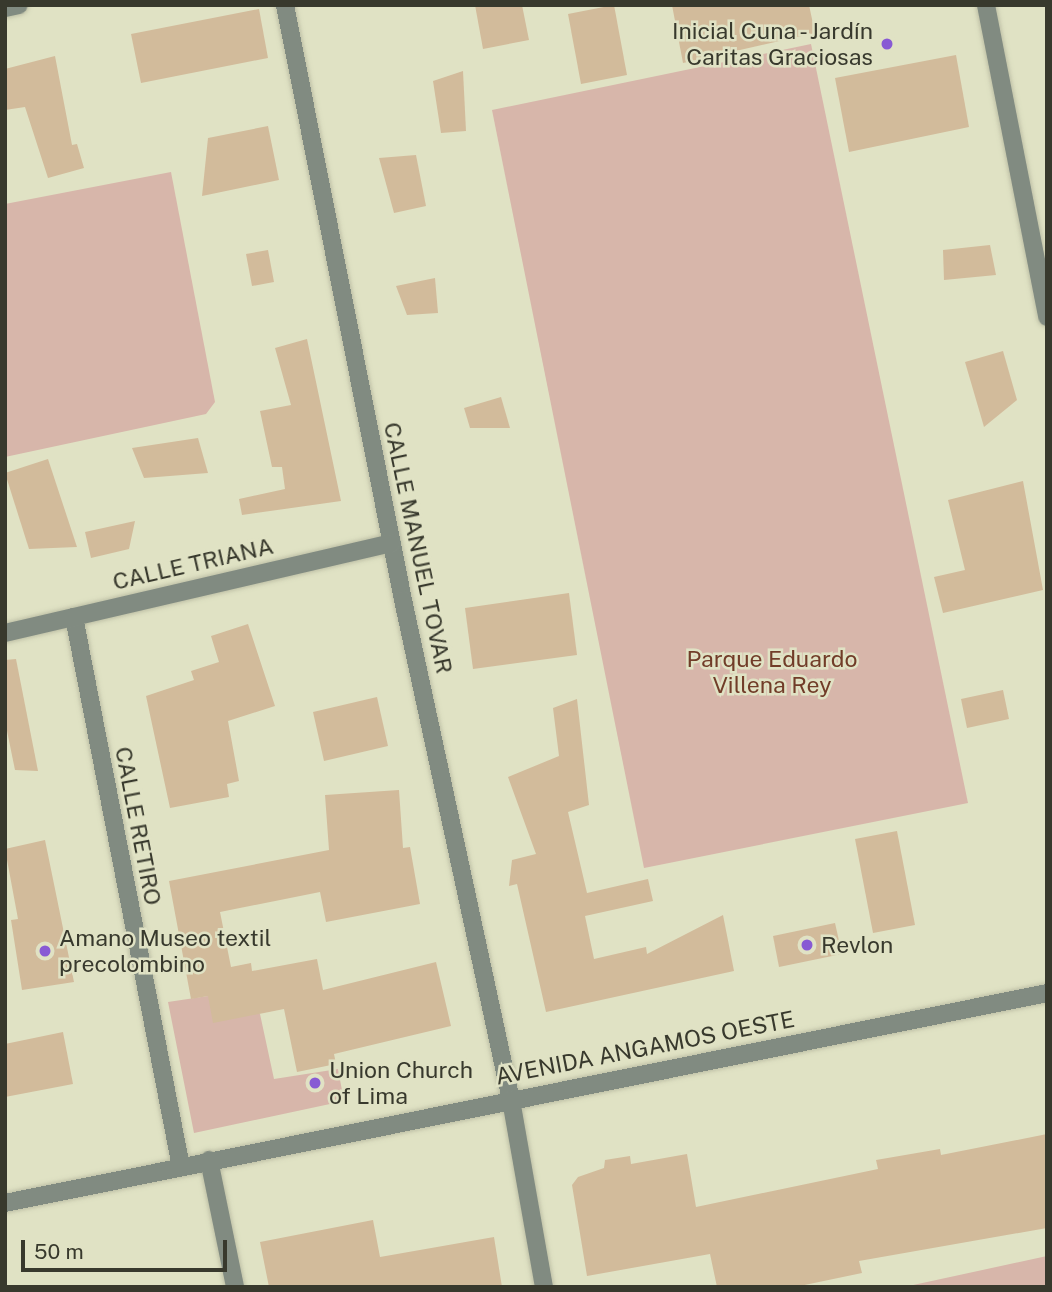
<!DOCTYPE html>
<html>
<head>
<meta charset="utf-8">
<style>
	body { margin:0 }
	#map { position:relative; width:1052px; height:1292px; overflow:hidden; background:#e0e2c4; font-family:"Public Sans",sans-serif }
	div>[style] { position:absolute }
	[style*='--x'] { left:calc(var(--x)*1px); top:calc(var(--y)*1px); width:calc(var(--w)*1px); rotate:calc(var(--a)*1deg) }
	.green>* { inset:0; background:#d7b6aa }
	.building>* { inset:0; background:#d2bb9b }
	.roads { filter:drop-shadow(0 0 2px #bec0a6) drop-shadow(0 0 2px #bec0a6) }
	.minor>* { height:18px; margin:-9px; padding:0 9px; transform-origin:9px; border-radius:9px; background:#818b81 }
	.dots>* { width:19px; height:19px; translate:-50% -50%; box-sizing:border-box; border:4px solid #e0e2c4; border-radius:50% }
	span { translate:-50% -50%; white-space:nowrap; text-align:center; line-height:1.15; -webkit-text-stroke:5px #e0e2c4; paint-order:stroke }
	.poi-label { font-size:23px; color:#38392d }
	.right { translate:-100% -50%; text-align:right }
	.left { translate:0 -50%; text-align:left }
	.street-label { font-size:23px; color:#38392d }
	.park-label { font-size:23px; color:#713c28 }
	.frame { position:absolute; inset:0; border:7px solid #38392d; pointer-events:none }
	.scale { position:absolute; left:21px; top:1240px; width:206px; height:32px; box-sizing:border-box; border:4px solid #38392d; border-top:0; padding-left:9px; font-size:21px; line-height:24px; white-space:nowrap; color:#38392d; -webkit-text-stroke:5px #e0e2c4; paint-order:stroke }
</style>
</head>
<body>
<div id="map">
	<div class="green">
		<div style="clip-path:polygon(811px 44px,968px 803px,644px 868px,492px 110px)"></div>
		<div style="clip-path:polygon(171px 172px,215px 402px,206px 414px,5px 457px,5px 204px)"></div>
		<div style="clip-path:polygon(208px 996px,260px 1014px,274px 1079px,338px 1069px,344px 1101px,194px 1133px,168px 1002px)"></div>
		<div style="clip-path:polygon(1047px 1256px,1047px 1287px,904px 1287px)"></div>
	</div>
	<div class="building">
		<div style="clip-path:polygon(475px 5px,522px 5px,529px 40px,483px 49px)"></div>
		<div style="clip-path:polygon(614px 5px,627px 75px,581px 84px,568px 14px)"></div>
		<div style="clip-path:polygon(672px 5px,809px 5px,815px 33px,683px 63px)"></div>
		<div style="clip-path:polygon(259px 9px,268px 58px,141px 83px,131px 34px)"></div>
		<div style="clip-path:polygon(956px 55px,969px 127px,849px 152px,835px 78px)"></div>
		<div style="clip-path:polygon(55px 56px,72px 145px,77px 144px,84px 168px,48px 178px,25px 107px,5px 110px,5px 69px)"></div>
		<div style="clip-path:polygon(463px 71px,466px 131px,441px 133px,433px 81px)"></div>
		<div style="clip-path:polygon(268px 126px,279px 180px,202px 196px,208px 138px)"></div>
		<div style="clip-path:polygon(416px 155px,426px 206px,394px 213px,379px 158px)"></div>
		<div style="clip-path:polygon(990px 245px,996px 275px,944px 280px,943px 250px)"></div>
		<div style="clip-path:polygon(268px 250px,274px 282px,252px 286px,246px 254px)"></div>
		<div style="clip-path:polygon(435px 278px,438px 313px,407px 315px,396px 286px)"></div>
		<div style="clip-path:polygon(307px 339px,341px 501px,242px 515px,239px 499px,285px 489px,282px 467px,272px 467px,260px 411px,291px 405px,275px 348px)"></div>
		<div style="clip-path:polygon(1003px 351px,1017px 400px,984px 427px,965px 362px)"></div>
		<div style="clip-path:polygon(501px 397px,510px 428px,470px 428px,464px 408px)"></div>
		<div style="clip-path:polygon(198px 438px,208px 473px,144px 478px,132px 448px)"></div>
		<div style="clip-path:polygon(48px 459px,77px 547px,29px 549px,5px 473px)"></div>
		<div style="clip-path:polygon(1023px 481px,1043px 590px,943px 613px,934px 577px,965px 570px,948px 500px)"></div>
		<div style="clip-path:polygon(135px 521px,129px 549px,91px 558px,85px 532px)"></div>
		<div style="clip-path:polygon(569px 593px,577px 655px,473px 669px,465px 608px)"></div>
		<div style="clip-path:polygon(248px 624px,275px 706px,228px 721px,239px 781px,227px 784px,229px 797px,170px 808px,146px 696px,194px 680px,191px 671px,219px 662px,211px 636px)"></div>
		<div style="clip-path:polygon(16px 659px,38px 771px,15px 770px,5px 721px,5px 660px)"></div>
		<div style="clip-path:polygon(1003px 690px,1009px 719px,967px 728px,961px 699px)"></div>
		<div style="clip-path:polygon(377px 697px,388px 746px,324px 761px,313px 712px)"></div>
		<div style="clip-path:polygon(577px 699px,589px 805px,568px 812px,587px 893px,648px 879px,653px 901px,585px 916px,594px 959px,646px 947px,647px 954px,723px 915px,734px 971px,546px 1012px,517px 884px,509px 886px,512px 860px,536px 854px,508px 777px,559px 756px,553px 708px)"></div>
		<div style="clip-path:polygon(399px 790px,403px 848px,410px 847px,420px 904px,326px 922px,320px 892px,220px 912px,231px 967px,251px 963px,252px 971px,317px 959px,323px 990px,436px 962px,451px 1026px,334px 1054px,336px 1064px,297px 1072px,284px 1009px,213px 1023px,208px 996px,191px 999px,169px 881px,329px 850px,325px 795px)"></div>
		<div style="clip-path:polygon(897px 831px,915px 925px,873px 933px,855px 839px)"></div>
		<div style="clip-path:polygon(45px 840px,74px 982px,22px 990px,11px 920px,18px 919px,5px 849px)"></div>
		<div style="clip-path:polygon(835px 923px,842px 954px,779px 967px,773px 936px)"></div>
		<div style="clip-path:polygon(63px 1032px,73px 1084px,5px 1097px,5px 1044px)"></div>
		<div style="clip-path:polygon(1047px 1134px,1047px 1228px,859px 1261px,862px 1273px,795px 1287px,717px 1287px,710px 1254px,587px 1276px,572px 1185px,578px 1177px,604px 1168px,605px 1160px,630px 1156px,631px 1164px,687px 1154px,696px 1207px,878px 1169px,876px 1160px,940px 1149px,941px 1155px)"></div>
		<div style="clip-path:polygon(373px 1220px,380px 1257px,494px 1237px,502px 1287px,269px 1287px,260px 1242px)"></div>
	</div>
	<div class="roads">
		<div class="minor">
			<div style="--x:285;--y:5;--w:607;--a:78.78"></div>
			<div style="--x:403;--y:600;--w:512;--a:77.81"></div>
			<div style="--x:511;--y:1100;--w:190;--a:80"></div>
			<div style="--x:986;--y:5;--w:318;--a:78.9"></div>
			<div style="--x:5;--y:8;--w:14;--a:-12"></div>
			<div style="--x:74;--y:617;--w:560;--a:78.99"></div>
			<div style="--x:5;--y:633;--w:397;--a:-13.1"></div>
			<div style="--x:209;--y:1160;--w:130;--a:78.4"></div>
			<div style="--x:5;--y:1203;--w:1063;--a:-11.39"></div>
		</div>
	</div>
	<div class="dots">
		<div style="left:887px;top:44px;background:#885ad4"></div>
		<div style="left:807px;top:945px;background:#885ad4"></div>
		<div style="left:45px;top:951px;background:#885ad4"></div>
		<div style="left:315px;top:1083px;background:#885ad4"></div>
	</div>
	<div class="poi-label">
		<span class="right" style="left:873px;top:44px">Inicial Cuna - Jardín<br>Caritas Graciosas</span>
		<span class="left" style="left:59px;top:951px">Amano Museo textil<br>precolombino</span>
		<span class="left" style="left:821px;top:945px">Revlon</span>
		<span class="left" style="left:329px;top:1083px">Union Church<br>of Lima</span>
	</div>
	<div class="street-label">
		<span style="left:418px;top:548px;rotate:78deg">CALLE MANUEL TOVAR</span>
		<span style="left:193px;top:564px;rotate:-13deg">CALLE TRIANA</span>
		<span style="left:138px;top:826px;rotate:79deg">CALLE RETIRO</span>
		<span style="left:645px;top:1048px;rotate:-11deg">AVENIDA ANGAMOS OESTE</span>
	</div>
	<div class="park-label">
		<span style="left:772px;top:672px">Parque Eduardo<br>Villena Rey</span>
	</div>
	<div class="frame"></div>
	<div class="scale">50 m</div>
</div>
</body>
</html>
